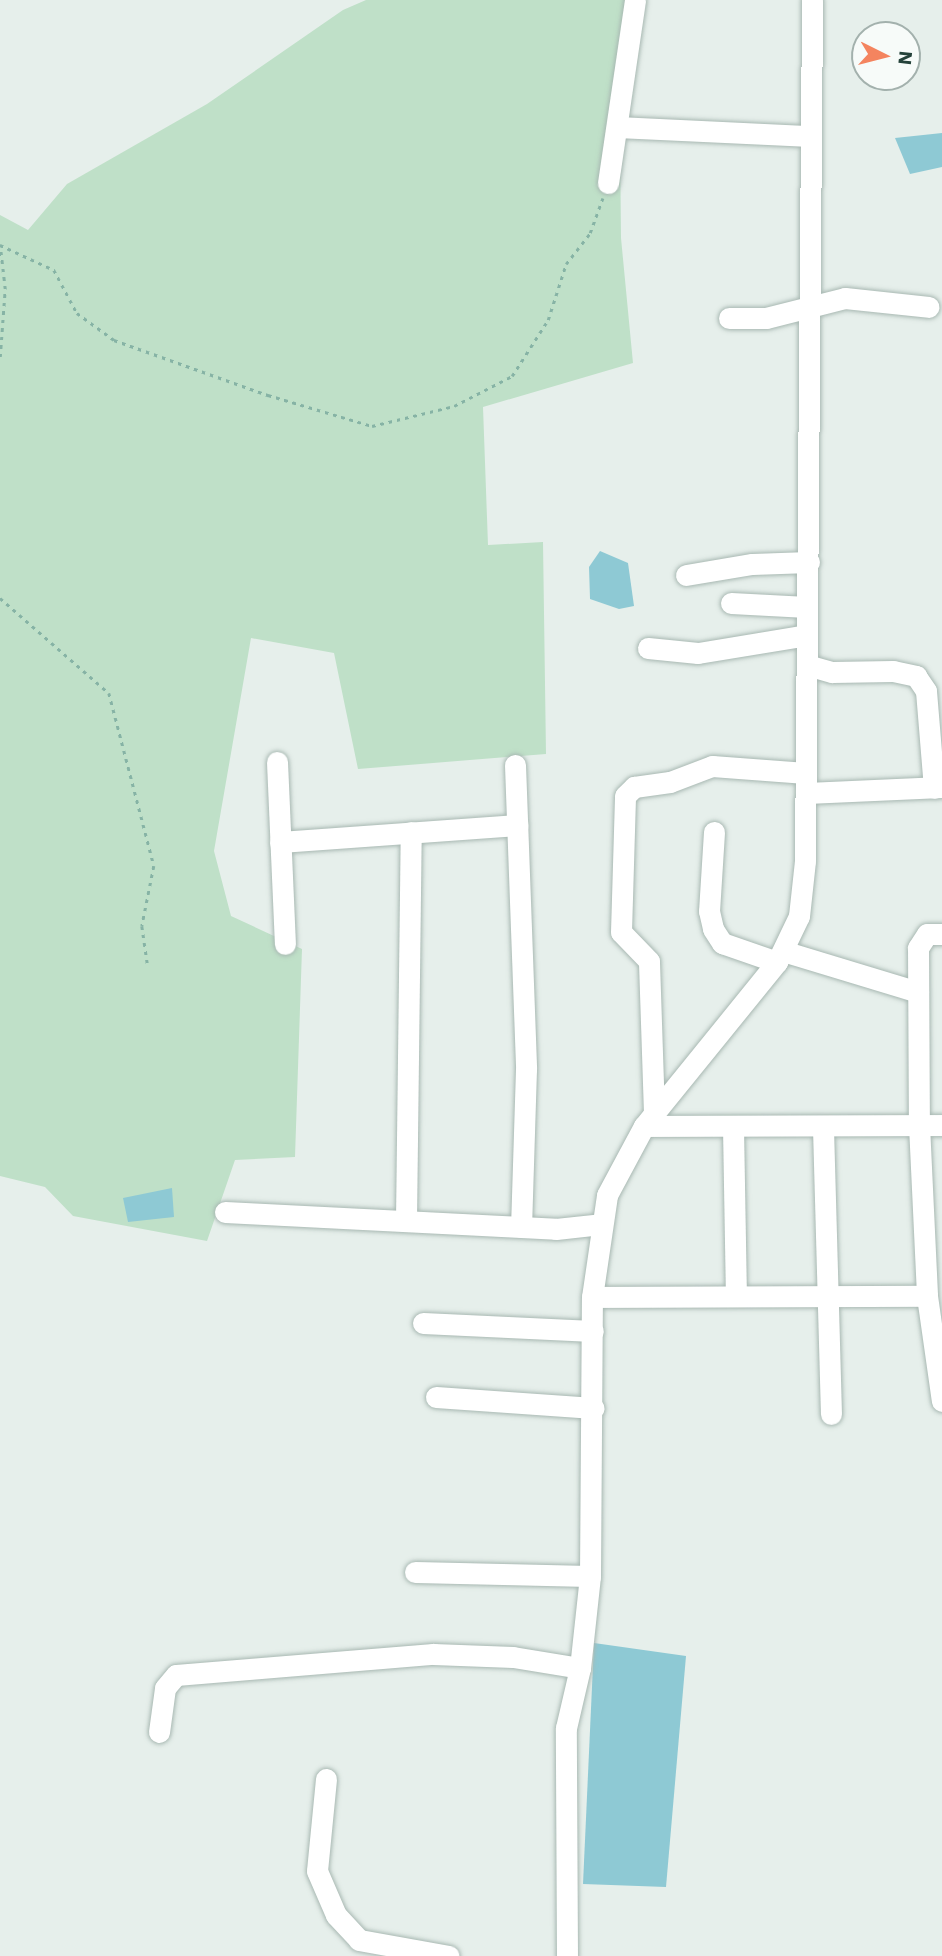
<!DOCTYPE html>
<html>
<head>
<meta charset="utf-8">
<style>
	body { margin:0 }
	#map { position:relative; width:942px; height:1956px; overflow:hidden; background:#e6efeb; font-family:"Work Sans",sans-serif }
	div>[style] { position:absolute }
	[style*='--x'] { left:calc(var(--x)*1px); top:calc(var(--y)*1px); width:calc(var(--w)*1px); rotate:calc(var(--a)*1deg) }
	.green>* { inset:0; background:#bfe0c8 }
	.water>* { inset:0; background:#8ec9d4 }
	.path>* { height:2.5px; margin-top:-1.25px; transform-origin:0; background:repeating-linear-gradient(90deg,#86b3a5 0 3.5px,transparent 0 8.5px) }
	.roads { filter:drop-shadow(0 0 2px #a8b8b2) drop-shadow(0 0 2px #a8b8b2) }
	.minor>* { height:21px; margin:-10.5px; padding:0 10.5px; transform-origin:10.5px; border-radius:10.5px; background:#fff }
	span { translate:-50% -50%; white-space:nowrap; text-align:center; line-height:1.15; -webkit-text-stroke:7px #f7fbf9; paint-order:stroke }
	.north { position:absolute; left:851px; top:21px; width:70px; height:70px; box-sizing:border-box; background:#f7fbf9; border:2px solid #a3b1ad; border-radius:50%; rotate:96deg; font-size:19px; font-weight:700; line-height:28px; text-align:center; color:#24423a }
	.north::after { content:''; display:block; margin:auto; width:24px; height:32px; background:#f4845f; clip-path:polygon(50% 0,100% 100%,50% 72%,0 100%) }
</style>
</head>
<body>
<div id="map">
	<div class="green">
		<div style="clip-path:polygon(366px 0,630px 0,620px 135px,621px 238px,633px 363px,483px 407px,488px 545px,543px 542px,546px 754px,358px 769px,334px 653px,251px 638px,214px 851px,231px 916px,302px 949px,295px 1157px,235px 1160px,207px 1241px,73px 1216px,45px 1187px,0 1176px,0 215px,28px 230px,67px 184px,207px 104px,343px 10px)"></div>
	</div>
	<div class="water">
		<div style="clip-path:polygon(942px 133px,942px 167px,910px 174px,895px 138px)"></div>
		<div style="clip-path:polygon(600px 551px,628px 563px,634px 606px,619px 609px,590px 599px,589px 567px)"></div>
		<div style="clip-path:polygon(172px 1188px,174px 1217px,128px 1222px,123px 1198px)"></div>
		<div style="clip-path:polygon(594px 1643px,686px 1656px,666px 1887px,583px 1884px)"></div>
	</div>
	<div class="path">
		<div style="--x:0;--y:245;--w:60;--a:24.8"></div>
		<div style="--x:54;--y:270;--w:49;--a:61.9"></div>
		<div style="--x:77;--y:313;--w:46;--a:36.1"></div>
		<div style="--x:114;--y:340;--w:164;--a:19.7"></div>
		<div style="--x:268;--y:395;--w:109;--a:16.6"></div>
		<div style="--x:372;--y:426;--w:84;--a:-13.7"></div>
		<div style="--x:454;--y:406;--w:65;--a:-27.3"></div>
		<div style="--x:512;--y:376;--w:67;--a:-57.3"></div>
		<div style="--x:548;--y:320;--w:59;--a:-72.2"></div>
		<div style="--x:566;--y:264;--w:39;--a:-52"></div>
		<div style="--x:590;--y:233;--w:37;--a:-70"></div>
		<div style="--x:0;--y:357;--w:68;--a:-85.8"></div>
		<div style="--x:5;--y:289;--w:44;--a:-96.5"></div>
		<div style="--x:0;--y:598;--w:145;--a:41.1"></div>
		<div style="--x:109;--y:693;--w:179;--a:75.4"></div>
		<div style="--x:154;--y:866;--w:61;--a:101.3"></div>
		<div style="--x:142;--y:926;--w:41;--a:81.7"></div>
	</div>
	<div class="roads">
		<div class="minor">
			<div style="--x:617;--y:127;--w:194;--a:2.7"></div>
			<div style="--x:608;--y:183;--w:185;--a:-81.6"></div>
			<div style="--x:729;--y:318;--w:37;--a:0"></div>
			<div style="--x:766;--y:318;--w:81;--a:-14.2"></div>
			<div style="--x:845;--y:298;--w:84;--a:6.1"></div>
			<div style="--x:686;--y:575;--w:67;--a:-9.5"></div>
			<div style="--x:752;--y:564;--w:57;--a:-2"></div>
			<div style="--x:731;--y:603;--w:76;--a:3"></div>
			<div style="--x:648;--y:648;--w:50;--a:5.7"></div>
			<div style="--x:698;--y:653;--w:110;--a:-9.4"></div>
			<div style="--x:807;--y:665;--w:26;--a:16"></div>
			<div style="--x:832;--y:672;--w:61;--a:-0.9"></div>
			<div style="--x:893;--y:671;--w:24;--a:12"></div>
			<div style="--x:916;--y:676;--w:18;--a:56"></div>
			<div style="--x:926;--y:691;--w:97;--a:85.3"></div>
			<div style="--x:277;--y:762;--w:182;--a:87.5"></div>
			<div style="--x:515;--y:765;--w:304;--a:87.9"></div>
			<div style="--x:526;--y:1069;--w:158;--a:91.8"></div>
			<div style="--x:806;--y:793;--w:136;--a:-2.5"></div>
			<div style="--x:714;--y:832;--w:79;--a:93.6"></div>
			<div style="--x:709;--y:911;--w:18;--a:77"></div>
			<div style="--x:713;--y:929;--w:17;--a:57"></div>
			<div style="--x:722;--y:943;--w:58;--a:19.1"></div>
			<div style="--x:280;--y:842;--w:238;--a:-4.1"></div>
			<div style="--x:942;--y:934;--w:15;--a:180"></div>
			<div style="--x:927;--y:934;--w:17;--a:123"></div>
			<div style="--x:918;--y:948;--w:177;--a:89.7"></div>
			<div style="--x:919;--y:1125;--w:171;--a:87.3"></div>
			<div style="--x:927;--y:1296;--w:106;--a:81.9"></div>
			<div style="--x:783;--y:951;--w:141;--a:16.9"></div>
			<div style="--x:654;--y:1113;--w:152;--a:-91.9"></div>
			<div style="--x:649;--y:961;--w:40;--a:-134"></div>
			<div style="--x:621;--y:932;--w:136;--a:-88.3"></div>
			<div style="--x:625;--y:796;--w:13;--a:-45"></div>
			<div style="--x:634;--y:787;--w:36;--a:-8"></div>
			<div style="--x:670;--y:782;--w:45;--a:-20.9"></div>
			<div style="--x:712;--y:766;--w:94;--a:4.3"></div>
			<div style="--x:644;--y:1126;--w:298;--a:-0.2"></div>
			<div style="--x:733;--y:1127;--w:166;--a:89"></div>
			<div style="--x:823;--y:1128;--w:286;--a:88.4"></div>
			<div style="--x:225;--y:1212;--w:331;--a:2.9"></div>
			<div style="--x:556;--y:1229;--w:45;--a:-6.3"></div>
			<div style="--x:406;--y:1221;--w:389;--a:-89.3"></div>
			<div style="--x:592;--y:1297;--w:335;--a:-0.2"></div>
			<div style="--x:423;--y:1323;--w:170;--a:2.7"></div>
			<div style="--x:436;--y:1397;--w:158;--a:4"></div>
			<div style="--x:415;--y:1572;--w:175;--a:1.3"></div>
			<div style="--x:159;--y:1732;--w:44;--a:-82.2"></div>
			<div style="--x:165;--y:1688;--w:17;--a:-50"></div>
			<div style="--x:176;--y:1675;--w:258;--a:-4.7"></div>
			<div style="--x:433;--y:1654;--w:80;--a:2.1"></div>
			<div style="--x:513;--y:1657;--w:68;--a:9.3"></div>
			<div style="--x:326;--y:1779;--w:92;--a:95.6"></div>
			<div style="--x:317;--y:1871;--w:48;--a:66.6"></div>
			<div style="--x:336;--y:1915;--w:34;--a:47"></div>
			<div style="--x:359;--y:1940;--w:91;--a:10.1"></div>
			<div style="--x:567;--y:1956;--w:228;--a:-90.3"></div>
			<div style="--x:566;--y:1728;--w:62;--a:-76.9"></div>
			<div style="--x:580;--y:1668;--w:93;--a:-83.8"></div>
			<div style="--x:590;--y:1576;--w:279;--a:-89.6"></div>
			<div style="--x:592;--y:1297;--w:103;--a:-81.6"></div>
			<div style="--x:607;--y:1195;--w:78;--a:-61.8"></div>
			<div style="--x:644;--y:1126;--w:211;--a:-51"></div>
			<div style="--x:777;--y:962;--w:51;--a:-64.4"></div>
			<div style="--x:799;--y:916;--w:55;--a:-83.8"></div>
			<div style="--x:805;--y:861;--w:861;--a:-89.53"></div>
		</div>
	</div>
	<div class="north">N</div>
</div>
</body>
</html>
